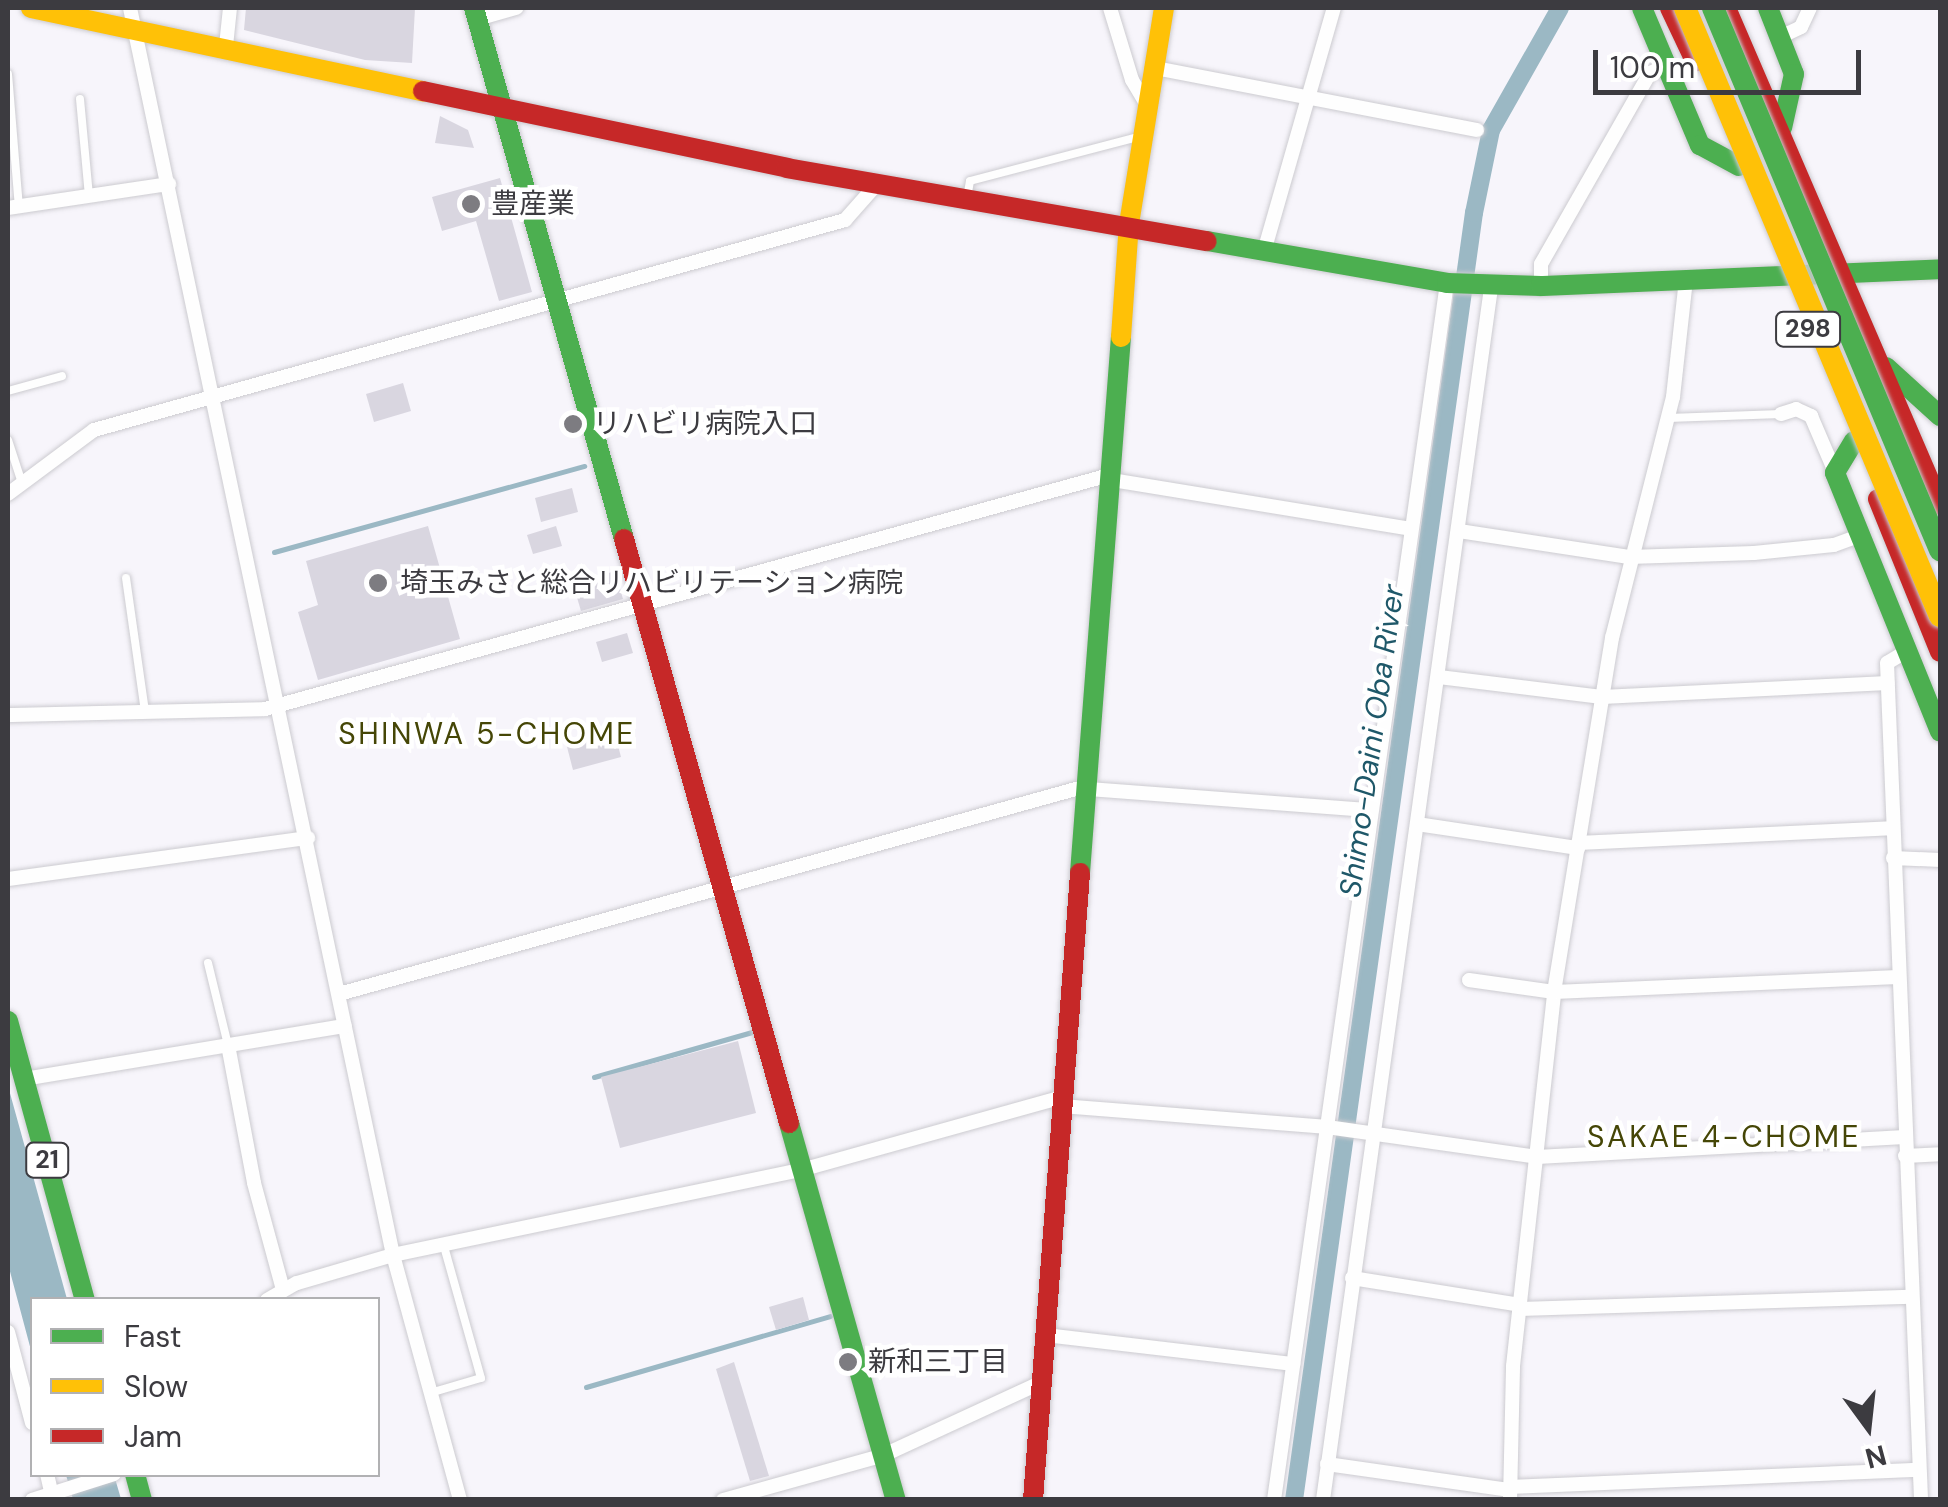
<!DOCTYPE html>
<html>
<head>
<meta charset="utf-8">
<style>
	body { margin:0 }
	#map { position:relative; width:1948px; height:1507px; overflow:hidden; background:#f7f5fb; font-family:"DM Sans","Noto Sans JP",sans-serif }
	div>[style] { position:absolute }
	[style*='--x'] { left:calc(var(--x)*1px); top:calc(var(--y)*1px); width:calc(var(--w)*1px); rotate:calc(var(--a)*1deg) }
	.water>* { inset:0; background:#9bb8c4 }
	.stream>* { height:5px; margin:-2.5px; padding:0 2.5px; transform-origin:2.5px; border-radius:2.5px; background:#9bb8c4 }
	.canal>* { height:18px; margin:-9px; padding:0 9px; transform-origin:9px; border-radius:9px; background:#9bb8c4 }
	.building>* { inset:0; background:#d9d6e0 }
	.roads { filter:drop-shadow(0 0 2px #cccbd0) drop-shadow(0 0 2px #cccbd0) }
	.lane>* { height:8px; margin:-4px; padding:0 4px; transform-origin:4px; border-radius:4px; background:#fefefe }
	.street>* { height:14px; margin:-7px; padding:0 7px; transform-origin:7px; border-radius:7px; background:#fefefe }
	.fast>* { height:20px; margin:-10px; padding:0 10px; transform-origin:10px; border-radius:10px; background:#4caf50 }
	.slow>* { height:20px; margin:-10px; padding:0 10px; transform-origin:10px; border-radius:10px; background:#ffc107 }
	.jam>* { height:20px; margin:-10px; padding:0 10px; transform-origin:10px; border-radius:10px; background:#c62828 }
	.bridges { filter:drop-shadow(0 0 2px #cccbd0) drop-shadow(0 0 2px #cccbd0) }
	.fast-bridge>* { height:22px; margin:-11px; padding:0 11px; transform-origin:11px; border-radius:11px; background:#4caf50 }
	.slow-bridge>* { height:22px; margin:-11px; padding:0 11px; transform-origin:11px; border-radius:11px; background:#ffc107 }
	.dots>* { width:28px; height:28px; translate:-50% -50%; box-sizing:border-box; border:5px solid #fff; border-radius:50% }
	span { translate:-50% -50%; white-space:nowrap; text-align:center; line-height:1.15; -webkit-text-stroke:9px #fff; paint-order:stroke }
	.shield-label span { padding:2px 8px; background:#fff; border:2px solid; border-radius:8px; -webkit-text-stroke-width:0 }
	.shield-label { font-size:25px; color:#3c3b40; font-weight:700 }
	.poi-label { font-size:28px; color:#3c3b40 }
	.left { translate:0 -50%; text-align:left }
	.neighbourhood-label { font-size:30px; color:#454606; letter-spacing:2.5px }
	.water-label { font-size:30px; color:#1f5869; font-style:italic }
	.frame { position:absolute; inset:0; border:10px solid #3c3b40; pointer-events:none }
	.legend { position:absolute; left:30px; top:1297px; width:350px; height:180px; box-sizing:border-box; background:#fff; border:2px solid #b1b1b3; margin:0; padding:12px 18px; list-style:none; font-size:30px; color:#3c3b40 }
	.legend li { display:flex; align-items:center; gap:20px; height:50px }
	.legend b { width:50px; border:2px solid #b1b1b3 }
	.north { position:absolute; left:1818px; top:1377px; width:100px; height:100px; -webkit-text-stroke:8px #fff; paint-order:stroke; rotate:165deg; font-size:28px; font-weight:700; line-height:40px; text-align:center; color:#3c3b40 }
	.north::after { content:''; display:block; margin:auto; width:35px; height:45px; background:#3c3b40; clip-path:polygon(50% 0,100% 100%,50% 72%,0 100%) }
	.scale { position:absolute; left:1593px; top:50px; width:268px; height:45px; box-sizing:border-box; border:5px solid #3c3b40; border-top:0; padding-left:12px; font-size:30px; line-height:35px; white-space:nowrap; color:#3c3b40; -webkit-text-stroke:8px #fff; paint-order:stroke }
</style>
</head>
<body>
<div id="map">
	<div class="water">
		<div style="clip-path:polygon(8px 1086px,67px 1299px,32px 1300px,32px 1354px,8px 1264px)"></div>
		<div style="clip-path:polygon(66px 1475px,114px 1475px,121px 1499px,73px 1499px)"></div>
	</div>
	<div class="stream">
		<div style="--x:274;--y:552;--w:322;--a:-15.5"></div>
		<div style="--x:594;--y:1077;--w:167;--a:-15.9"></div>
		<div style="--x:586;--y:1387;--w:254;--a:-16.2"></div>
	</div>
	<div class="canal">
		<div style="--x:1294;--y:1500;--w:1300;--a:-82.04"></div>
		<div style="--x:1474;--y:213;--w:85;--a:-78.4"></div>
		<div style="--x:1491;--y:130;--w:140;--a:-60.5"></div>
	</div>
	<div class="building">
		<div style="clip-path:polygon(246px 8px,415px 8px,412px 63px,365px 60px,244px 30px)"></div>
		<div style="clip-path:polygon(440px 116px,468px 130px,474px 148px,435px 143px)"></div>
		<div style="clip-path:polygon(500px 178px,532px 292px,499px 301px,476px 221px,442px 231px,432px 197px)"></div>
		<div style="clip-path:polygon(403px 383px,411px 411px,374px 422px,366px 394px)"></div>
		<div style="clip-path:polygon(572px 488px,578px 512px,541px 522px,535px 498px)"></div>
		<div style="clip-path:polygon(428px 526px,460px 639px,318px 680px,298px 612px,318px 605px,306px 561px)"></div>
		<div style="clip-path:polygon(556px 526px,562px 546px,533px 554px,527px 535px)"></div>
		<div style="clip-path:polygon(615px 571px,623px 599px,581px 611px,573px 584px)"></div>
		<div style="clip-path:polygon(627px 633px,633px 653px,602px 662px,596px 642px)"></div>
		<div style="clip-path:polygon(614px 730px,621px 757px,573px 770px,566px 743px)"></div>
		<div style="clip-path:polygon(738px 1041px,756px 1113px,620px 1148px,601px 1077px)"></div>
		<div style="clip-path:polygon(803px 1297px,809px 1320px,776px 1330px,769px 1307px)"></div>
		<div style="clip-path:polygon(734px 1362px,769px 1476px,750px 1481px,716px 1369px)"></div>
	</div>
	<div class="roads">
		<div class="lane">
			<div style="--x:8;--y:74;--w:133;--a:85.3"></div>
			<div style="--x:80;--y:99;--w:97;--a:84.7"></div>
			<div style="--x:967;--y:198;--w:17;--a:-80"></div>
			<div style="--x:970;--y:181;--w:178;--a:-14.7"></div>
			<div style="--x:8;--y:391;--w:56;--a:-15.5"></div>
			<div style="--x:1668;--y:418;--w:113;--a:-2"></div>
			<div style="--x:8;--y:440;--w:45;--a:72"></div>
			<div style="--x:126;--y:578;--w:135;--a:81.9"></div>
			<div style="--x:208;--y:963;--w:84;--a:76.3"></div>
			<div style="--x:430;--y:1393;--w:53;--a:-16.4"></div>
			<div style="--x:481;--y:1378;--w:137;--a:-105.7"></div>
		</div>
		<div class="street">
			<div style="--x:130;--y:8;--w:1274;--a:78.09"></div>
			<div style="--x:393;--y:1255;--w:254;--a:74.7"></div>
			<div style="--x:1110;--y:8;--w:75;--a:73"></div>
			<div style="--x:1132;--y:80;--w:31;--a:59"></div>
			<div style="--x:477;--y:19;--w:41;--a:-15.8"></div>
			<div style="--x:1780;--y:37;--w:23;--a:-25"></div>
			<div style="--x:1801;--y:27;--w:21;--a:-65"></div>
			<div style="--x:226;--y:46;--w:38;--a:-84"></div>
			<div style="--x:1155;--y:68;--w:328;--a:10.9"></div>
			<div style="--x:8;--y:208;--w:163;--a:-8.5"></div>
			<div style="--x:1265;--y:248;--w:250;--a:-74"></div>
			<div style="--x:1541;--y:286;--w:22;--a:-90"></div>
			<div style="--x:1541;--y:264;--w:220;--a:-60.3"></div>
			<div style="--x:1650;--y:73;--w:17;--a:-25"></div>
			<div style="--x:1781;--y:414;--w:16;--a:-18"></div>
			<div style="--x:1796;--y:409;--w:17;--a:25"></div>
			<div style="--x:1811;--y:416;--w:61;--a:66.8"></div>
			<div style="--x:1112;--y:480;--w:302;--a:9.3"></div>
			<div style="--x:8;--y:494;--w:107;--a:-36.7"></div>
			<div style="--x:94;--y:430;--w:780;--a:-15.62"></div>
			<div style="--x:845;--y:220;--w:48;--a:-48.4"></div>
			<div style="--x:1459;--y:531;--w:172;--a:8.7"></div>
			<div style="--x:1629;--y:557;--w:125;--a:-1.8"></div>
			<div style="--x:1754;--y:553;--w:80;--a:-5.7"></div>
			<div style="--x:1834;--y:545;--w:27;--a:-20"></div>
			<div style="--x:1907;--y:651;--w:23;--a:149"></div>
			<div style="--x:1887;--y:663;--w:838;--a:87.67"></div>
			<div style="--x:1439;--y:677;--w:164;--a:7"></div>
			<div style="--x:1602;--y:697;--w:286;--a:-2.8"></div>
			<div style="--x:8;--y:715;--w:257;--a:-1.3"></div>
			<div style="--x:265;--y:709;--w:880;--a:-15.49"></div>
			<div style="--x:1089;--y:789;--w:282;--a:4.3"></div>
			<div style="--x:1417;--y:824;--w:163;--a:8.5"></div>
			<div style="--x:1578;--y:843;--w:313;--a:-2.7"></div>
			<div style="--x:1893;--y:858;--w:47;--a:2.4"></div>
			<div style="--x:8;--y:879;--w:303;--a:-7.8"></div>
			<div style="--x:1469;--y:980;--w:86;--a:8"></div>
			<div style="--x:1554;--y:992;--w:344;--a:-2.5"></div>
			<div style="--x:339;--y:994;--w:780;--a:-15.55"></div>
			<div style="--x:228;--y:1045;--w:140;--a:79.3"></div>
			<div style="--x:254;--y:1183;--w:111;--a:74.8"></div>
			<div style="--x:24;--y:1079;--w:325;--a:-9.4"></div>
			<div style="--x:1062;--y:1106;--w:266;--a:4.5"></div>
			<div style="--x:1327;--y:1127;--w:212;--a:8.1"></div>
			<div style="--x:1537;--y:1157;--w:368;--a:-3.1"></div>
			<div style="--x:1905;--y:1156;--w:35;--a:-3"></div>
			<div style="--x:1352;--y:1278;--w:170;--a:9.1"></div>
			<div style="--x:267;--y:1300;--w:34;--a:-30"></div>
			<div style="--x:297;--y:1283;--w:100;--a:-16.3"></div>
			<div style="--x:393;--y:1255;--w:417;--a:-11.8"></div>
			<div style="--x:801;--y:1170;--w:272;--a:-15.6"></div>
			<div style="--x:1520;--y:1309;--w:391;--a:-1.8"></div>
			<div style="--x:8;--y:1332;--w:94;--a:75.2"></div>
			<div style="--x:1046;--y:1335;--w:249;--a:6.7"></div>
			<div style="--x:1327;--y:1464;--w:185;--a:8.1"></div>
			<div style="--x:47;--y:1474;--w:26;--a:77"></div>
			<div style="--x:1509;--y:1487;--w:410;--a:-2.4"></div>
			<div style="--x:32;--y:1500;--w:86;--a:-17.6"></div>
			<div style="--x:723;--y:1500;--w:167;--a:-15.6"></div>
			<div style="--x:884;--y:1455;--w:174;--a:-24.8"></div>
			<div style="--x:1274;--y:1500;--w:1229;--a:-81.91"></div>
			<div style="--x:1323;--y:1500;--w:1225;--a:-82.11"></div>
			<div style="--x:1510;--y:1500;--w:134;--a:-88.7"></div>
			<div style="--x:1513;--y:1366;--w:376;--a:-83.7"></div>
			<div style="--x:1554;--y:992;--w:359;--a:-80.7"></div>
			<div style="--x:1612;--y:638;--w:249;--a:-75.8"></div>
			<div style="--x:1673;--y:397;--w:118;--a:-83.7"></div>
		</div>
		<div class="fast">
			<div style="--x:474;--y:8;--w:552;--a:74.23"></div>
			<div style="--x:1642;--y:8;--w:149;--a:67.1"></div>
			<div style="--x:1700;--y:145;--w:44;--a:28.3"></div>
			<div style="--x:1768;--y:8;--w:71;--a:68.5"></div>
			<div style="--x:1794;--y:74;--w:55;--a:102.5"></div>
			<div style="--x:1207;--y:241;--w:244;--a:9.9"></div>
			<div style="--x:1447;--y:283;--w:94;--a:1.8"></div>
			<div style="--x:1541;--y:286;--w:399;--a:-2.4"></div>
			<div style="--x:1886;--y:367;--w:73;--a:42.2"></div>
			<div style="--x:1854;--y:441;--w:37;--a:121"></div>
			<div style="--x:1835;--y:473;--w:279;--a:67.9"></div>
			<div style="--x:1080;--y:873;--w:538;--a:-85.63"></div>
			<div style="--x:8;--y:1021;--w:289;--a:74.6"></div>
			<div style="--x:789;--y:1123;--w:392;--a:74.2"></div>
			<div style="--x:135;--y:1474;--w:27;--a:75"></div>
		</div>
		<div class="slow">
			<div style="--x:31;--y:8;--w:401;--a:12"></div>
			<div style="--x:1121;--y:337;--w:113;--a:-86"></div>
			<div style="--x:1129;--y:224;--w:219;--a:-80.8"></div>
		</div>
		<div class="jam">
			<div style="--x:1670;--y:8;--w:59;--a:64.7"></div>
			<div style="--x:1726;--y:8;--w:541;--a:66.7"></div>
			<div style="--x:423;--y:91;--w:372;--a:11.9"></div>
			<div style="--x:787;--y:168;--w:426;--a:9.9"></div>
			<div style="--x:1878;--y:499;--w:165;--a:67.9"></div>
			<div style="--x:624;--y:539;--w:607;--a:74.22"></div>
			<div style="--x:1033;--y:1500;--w:629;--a:-85.71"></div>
		</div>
	</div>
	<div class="bridges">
		<div class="fast-bridge">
			<div style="--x:1713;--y:8;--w:588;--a:67.28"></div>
		</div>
		<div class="slow-bridge">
			<div style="--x:1685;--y:8;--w:659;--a:67.25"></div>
		</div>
	</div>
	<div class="dots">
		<div style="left:471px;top:204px;background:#7d7c81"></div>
		<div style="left:573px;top:424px;background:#7d7c81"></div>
		<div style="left:378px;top:583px;background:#7d7c81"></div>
		<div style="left:848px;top:1362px;background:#7d7c81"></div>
	</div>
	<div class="shield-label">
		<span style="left:1808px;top:329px">298</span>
		<span style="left:47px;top:1160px">21</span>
	</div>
	<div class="poi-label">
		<span class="left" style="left:491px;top:204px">豊産業</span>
		<span class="left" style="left:593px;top:424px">リハビリ病院入口</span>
		<span class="left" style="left:400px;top:583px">埼玉みさと総合リハビリテーション病院</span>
		<span class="left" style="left:868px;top:1362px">新和三丁目</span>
	</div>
	<div class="neighbourhood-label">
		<span style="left:487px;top:734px">SHINWA 5-CHOME</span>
		<span style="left:1724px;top:1137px">SAKAE 4-CHOME</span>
	</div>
	<div class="water-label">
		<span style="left:1372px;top:741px;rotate:-82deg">Shimo-Daini Oba River</span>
	</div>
	<div class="frame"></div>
	<ul class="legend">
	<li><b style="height:12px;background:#4caf50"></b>Fast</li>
	<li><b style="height:12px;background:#ffc107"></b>Slow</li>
	<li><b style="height:12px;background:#c62828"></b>Jam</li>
	</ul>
	<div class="north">N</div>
	<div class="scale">100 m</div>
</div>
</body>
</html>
